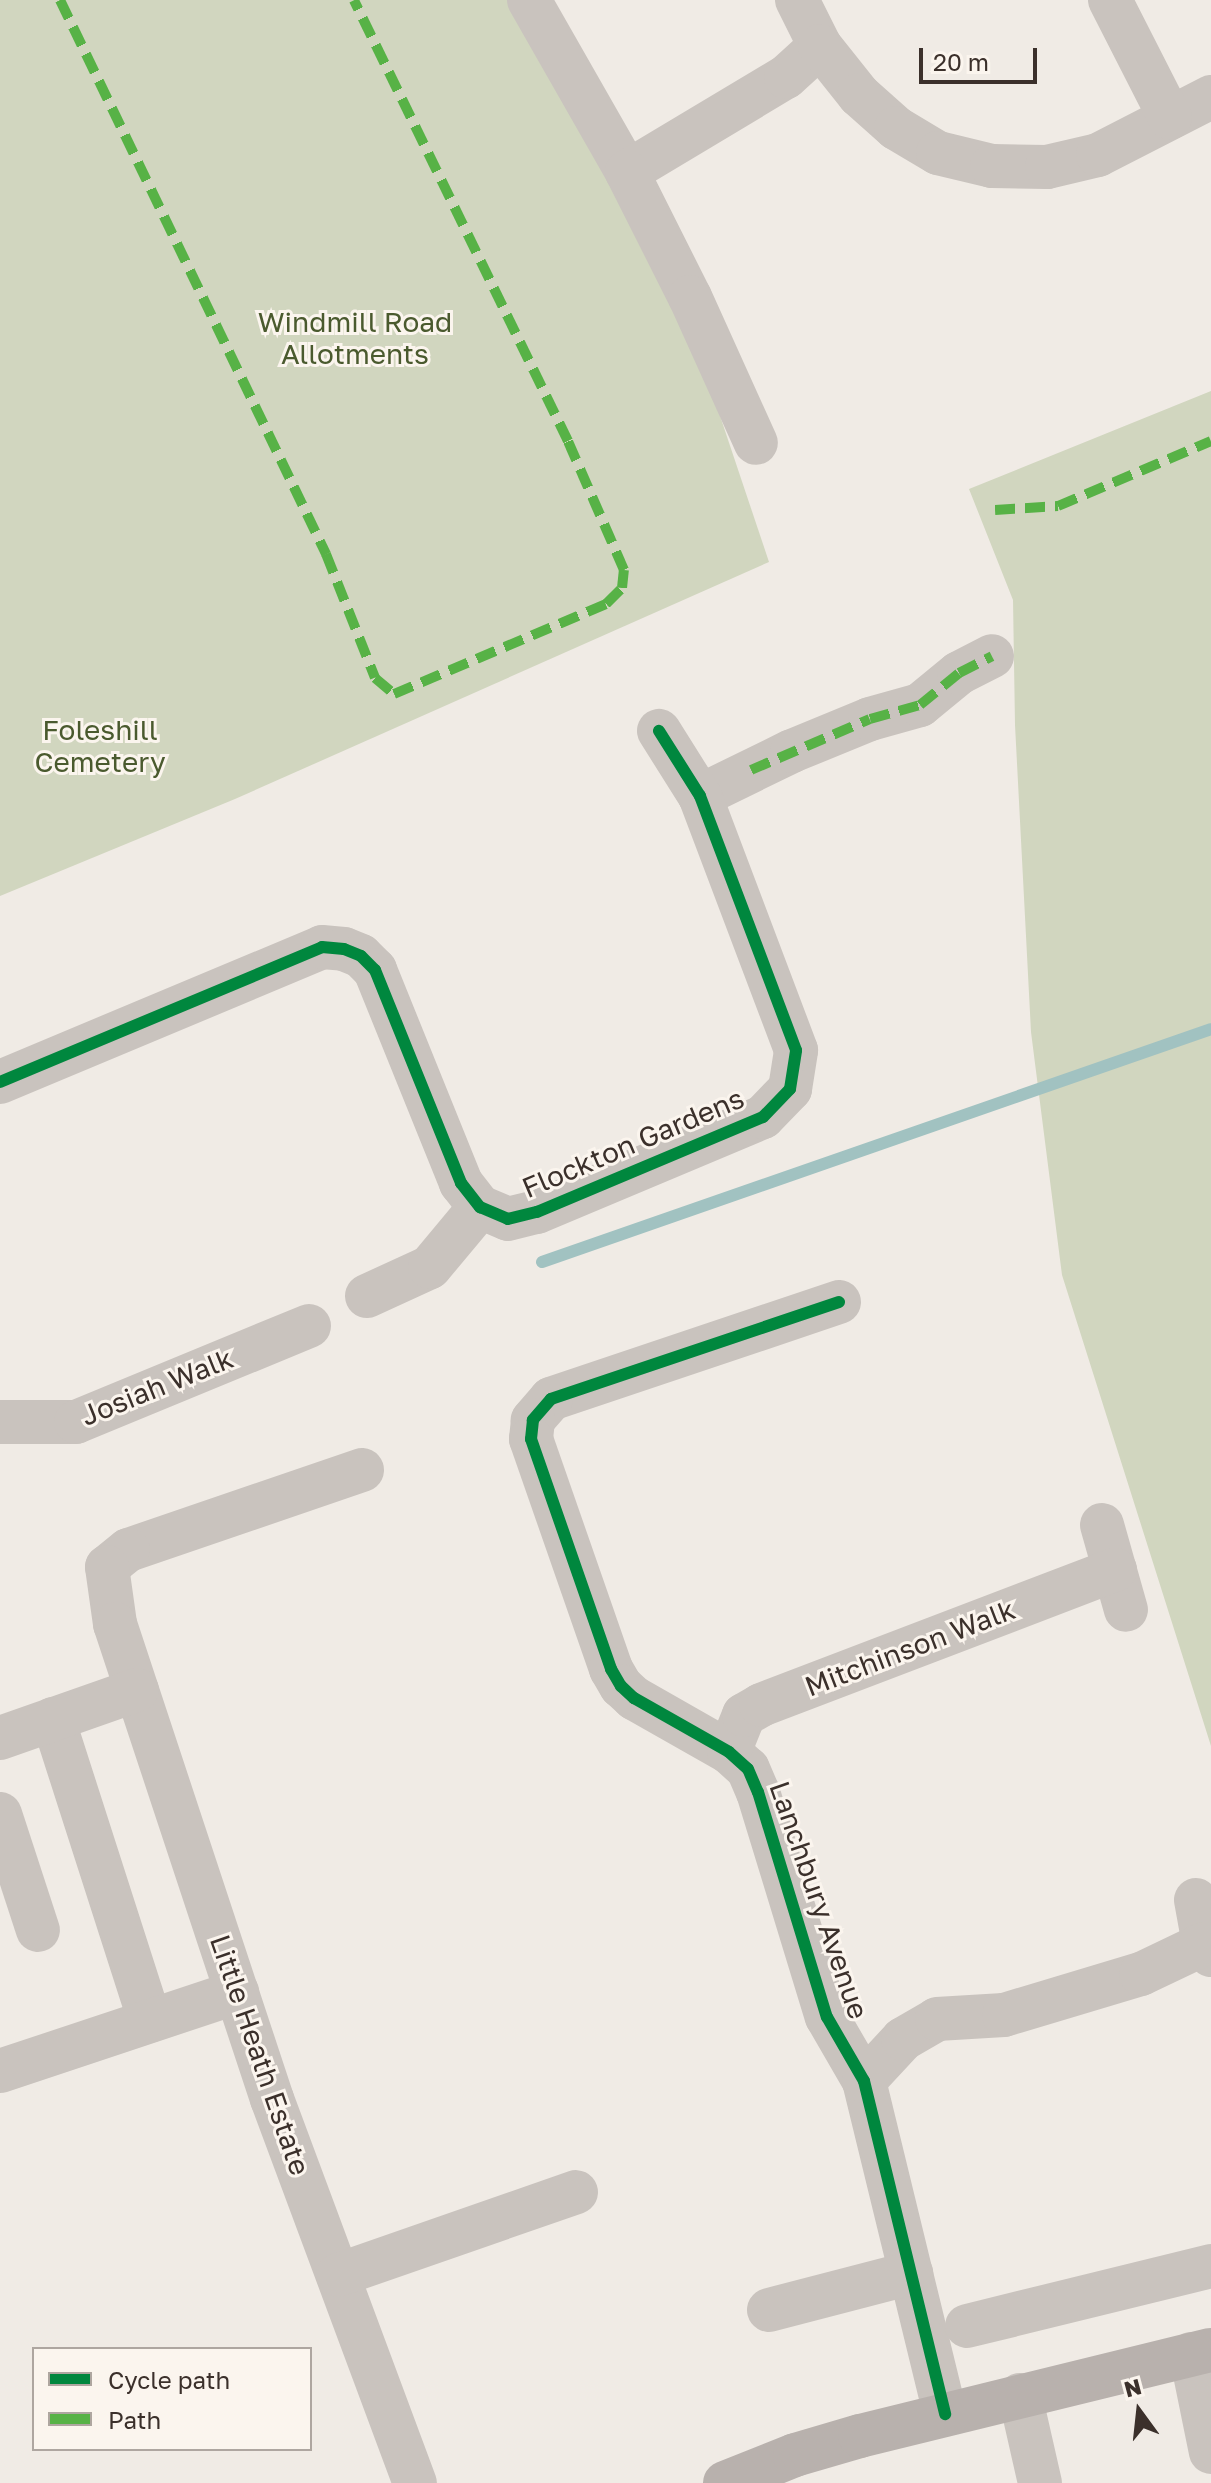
<!DOCTYPE html>
<html>
<head>
<meta charset="utf-8">
<style>
	body { margin:0 }
	#map { position:relative; width:1211px; height:2483px; overflow:hidden; background:#f0ebe5; font-family:"Golos Text",sans-serif }
	div>[style] { position:absolute }
	[style*='--x'] { left:calc(var(--x)*1px); top:calc(var(--y)*1px); width:calc(var(--w)*1px); rotate:calc(var(--a)*1deg) }
	.green>* { inset:0; background:#d1d6bf }
	.stream>* { height:12px; margin:-6px; padding:0 6px; transform-origin:6px; border-radius:6px; background:#a1c2c1 }
	.minor>* { height:44px; margin:-22px; padding:0 22px; transform-origin:22px; border-radius:22px; background:#c9c3be }
	.major>* { height:44px; margin:-22px; padding:0 22px; transform-origin:22px; border-radius:22px; background:#b8b1ad }
	.quiet>* { height:10px; margin-top:-5px; transform-origin:0; background:repeating-linear-gradient(90deg,#57b246 0 20px,transparent 0 30px) }
	.cycleway>* { height:12px; margin:-6px; padding:0 6px; transform-origin:6px; border-radius:6px; background:#00873e }
	span { translate:-50% -50%; white-space:nowrap; text-align:center; line-height:1.15; -webkit-text-stroke:6px #fbf5ee; paint-order:stroke }
	.park-label { font-size:28px; color:#4a5a2e }
	.street-label { font-size:28px; color:#3b302b }
	.legend { position:absolute; left:32px; top:2347px; width:280px; height:104px; box-sizing:border-box; background:#fbf5ee; border:2px solid #aea6a0; margin:0; padding:10px 14px; list-style:none; font-size:24px; color:#3b302b }
	.legend li { display:flex; align-items:center; gap:16px; height:40px }
	.legend b { width:40px; border:2px solid #aea6a0 }
	.north { position:absolute; left:1099px; top:2371px; width:80px; height:80px; -webkit-text-stroke:6px #fbf5ee; paint-order:stroke; rotate:345deg; font-size:22px; font-weight:700; line-height:32px; text-align:center; color:#3b302b }
	.north::after { content:''; display:block; margin:auto; width:28px; height:36px; background:#3b302b; clip-path:polygon(50% 0,100% 100%,50% 72%,0 100%) }
	.scale { position:absolute; left:919px; top:48px; width:118px; height:36px; box-sizing:border-box; border:4px solid #3b302b; border-top:0; padding-left:10px; font-size:24px; line-height:28px; white-space:nowrap; color:#3b302b; -webkit-text-stroke:6px #fbf5ee; paint-order:stroke }
</style>
</head>
<body>
<div id="map">
	<div class="green">
		<div style="clip-path:polygon(0 0,510px 0,627px 202px,709px 383px,769px 562px,235px 799px,0 896px)"></div>
		<div style="clip-path:polygon(1211px 391px,1211px 1746px,1062px 1275px,1031px 1032px,1015px 725px,1013px 600px,969px 489px)"></div>
	</div>
	<div class="stream">
		<div style="--x:542;--y:1262;--w:708;--a:-19.2"></div>
	</div>
	<div class="minor">
		<div style="--x:529;--y:0;--w:198;--a:60.3"></div>
		<div style="--x:627;--y:172;--w:185;--a:-30.9"></div>
		<div style="--x:786;--y:77;--w:46;--a:-42.4"></div>
		<div style="--x:797;--y:0;--w:51;--a:63.4"></div>
		<div style="--x:820;--y:46;--w:63;--a:51.5"></div>
		<div style="--x:859;--y:95;--w:50;--a:41.7"></div>
		<div style="--x:896;--y:128;--w:49;--a:30.8"></div>
		<div style="--x:938;--y:153;--w:56;--a:13.5"></div>
		<div style="--x:992;--y:166;--w:55;--a:1"></div>
		<div style="--x:1047;--y:167;--w:52;--a:-13.2"></div>
		<div style="--x:1098;--y:155;--w:127;--a:-27.2"></div>
		<div style="--x:1110;--y:0;--w:132;--a:63"></div>
		<div style="--x:627;--y:172;--w:140;--a:63.3"></div>
		<div style="--x:690;--y:297;--w:160;--a:65.7"></div>
		<div style="--x:700;--y:796;--w:102;--a:-26.1"></div>
		<div style="--x:792;--y:751;--w:84;--a:-22.3"></div>
		<div style="--x:870;--y:719;--w:52;--a:-15.6"></div>
		<div style="--x:920;--y:705;--w:50;--a:-39.4"></div>
		<div style="--x:959;--y:673;--w:37;--a:-27"></div>
		<div style="--x:0;--y:1082;--w:349;--a:-22.7"></div>
		<div style="--x:322;--y:947;--w:22;--a:5"></div>
		<div style="--x:344;--y:949;--w:18;--a:22"></div>
		<div style="--x:361;--y:956;--w:20;--a:45"></div>
		<div style="--x:375;--y:970;--w:230;--a:68"></div>
		<div style="--x:461;--y:1183;--w:31;--a:52"></div>
		<div style="--x:480;--y:1207;--w:30;--a:23"></div>
		<div style="--x:508;--y:1219;--w:30;--a:-14"></div>
		<div style="--x:537;--y:1212;--w:245;--a:-22.8"></div>
		<div style="--x:763;--y:1117;--w:39;--a:-46"></div>
		<div style="--x:790;--y:1089;--w:39;--a:-81"></div>
		<div style="--x:796;--y:1050;--w:272;--a:-110.7"></div>
		<div style="--x:700;--y:796;--w:77;--a:-122.2"></div>
		<div style="--x:367;--y:1296;--w:69;--a:-24.7"></div>
		<div style="--x:430;--y:1267;--w:78;--a:-50.2"></div>
		<div style="--x:839;--y:1302;--w:304;--a:161.4"></div>
		<div style="--x:551;--y:1399;--w:28;--a:131"></div>
		<div style="--x:533;--y:1420;--w:19;--a:96"></div>
		<div style="--x:531;--y:1439;--w:244;--a:70.8"></div>
		<div style="--x:611;--y:1669;--w:20;--a:60"></div>
		<div style="--x:621;--y:1686;--w:18;--a:43"></div>
		<div style="--x:634;--y:1698;--w:109;--a:29.6"></div>
		<div style="--x:729;--y:1752;--w:25;--a:42"></div>
		<div style="--x:748;--y:1769;--w:25;--a:67"></div>
		<div style="--x:758;--y:1792;--w:235;--a:73"></div>
		<div style="--x:827;--y:2017;--w:74;--a:60"></div>
		<div style="--x:864;--y:2081;--w:343;--a:76.3"></div>
		<div style="--x:0;--y:1422;--w:76;--a:0"></div>
		<div style="--x:76;--y:1422;--w:252;--a:-22.4"></div>
		<div style="--x:362;--y:1470;--w:247;--a:161.1"></div>
		<div style="--x:128;--y:1550;--w:27;--a:141"></div>
		<div style="--x:107;--y:1567;--w:58;--a:82"></div>
		<div style="--x:115;--y:1624;--w:500;--a:71.71"></div>
		<div style="--x:272;--y:2099;--w:410;--a:69.6"></div>
		<div style="--x:1102;--y:1525;--w:88;--a:74.2"></div>
		<div style="--x:53;--y:1719;--w:317;--a:72.2"></div>
		<div style="--x:0;--y:1738;--w:145;--a:-19.3"></div>
		<div style="--x:729;--y:1752;--w:40;--a:-68"></div>
		<div style="--x:744;--y:1715;--w:20;--a:-30"></div>
		<div style="--x:761;--y:1705;--w:379;--a:-20.9"></div>
		<div style="--x:0;--y:1814;--w:122;--a:71.9"></div>
		<div style="--x:1196;--y:1900;--w:45;--a:79.7"></div>
		<div style="--x:1204;--y:1944;--w:13;--a:58"></div>
		<div style="--x:0;--y:2071;--w:250;--a:-18.4"></div>
		<div style="--x:864;--y:2081;--w:57;--a:-47.1"></div>
		<div style="--x:903;--y:2039;--w:39;--a:-30"></div>
		<div style="--x:937;--y:2019;--w:67;--a:-3.4"></div>
		<div style="--x:1004;--y:2015;--w:143;--a:-16.7"></div>
		<div style="--x:1141;--y:1974;--w:70;--a:-25.5"></div>
		<div style="--x:338;--y:2275;--w:252;--a:-19.2"></div>
		<div style="--x:769;--y:2310;--w:147;--a:-14.6"></div>
		<div style="--x:967;--y:2326;--w:251;--a:-13.8"></div>
		<div style="--x:1191;--y:2354;--w:100;--a:78.5"></div>
		<div style="--x:1020;--y:2395;--w:90;--a:77.2"></div>
	</div>
	<div class="major">
		<div style="--x:725;--y:2483;--w:75;--a:-21.8"></div>
		<div style="--x:795;--y:2455;--w:68;--a:-16.3"></div>
		<div style="--x:860;--y:2436;--w:361;--a:-13.8"></div>
	</div>
	<div class="quiet">
		<div style="--x:60;--y:0;--w:615;--a:64.35"></div>
		<div style="--x:326;--y:554;--w:133;--a:68.4"></div>
		<div style="--x:375;--y:678;--w:25;--a:40"></div>
		<div style="--x:394;--y:694;--w:230;--a:-23"></div>
		<div style="--x:606;--y:604;--w:23;--a:-45"></div>
		<div style="--x:622;--y:588;--w:18;--a:-84"></div>
		<div style="--x:624;--y:570;--w:141;--a:-113.5"></div>
		<div style="--x:568;--y:441;--w:490;--a:-115.9"></div>
		<div style="--x:995;--y:510;--w:63;--a:-3.6"></div>
		<div style="--x:1058;--y:506;--w:166;--a:-23"></div>
		<div style="--x:751;--y:770;--w:129;--a:-23.2"></div>
		<div style="--x:870;--y:719;--w:52;--a:-15.6"></div>
		<div style="--x:920;--y:705;--w:50;--a:-39.4"></div>
		<div style="--x:959;--y:673;--w:37;--a:-27"></div>
	</div>
	<div class="cycleway">
		<div style="--x:0;--y:1082;--w:349;--a:-22.7"></div>
		<div style="--x:322;--y:947;--w:22;--a:5"></div>
		<div style="--x:344;--y:949;--w:18;--a:22"></div>
		<div style="--x:361;--y:956;--w:20;--a:45"></div>
		<div style="--x:375;--y:970;--w:230;--a:68"></div>
		<div style="--x:461;--y:1183;--w:31;--a:52"></div>
		<div style="--x:480;--y:1207;--w:30;--a:23"></div>
		<div style="--x:508;--y:1219;--w:30;--a:-14"></div>
		<div style="--x:537;--y:1212;--w:245;--a:-22.8"></div>
		<div style="--x:763;--y:1117;--w:39;--a:-46"></div>
		<div style="--x:790;--y:1089;--w:39;--a:-81"></div>
		<div style="--x:796;--y:1050;--w:272;--a:-110.7"></div>
		<div style="--x:700;--y:796;--w:77;--a:-122.2"></div>
		<div style="--x:839;--y:1302;--w:304;--a:161.4"></div>
		<div style="--x:551;--y:1399;--w:28;--a:131"></div>
		<div style="--x:533;--y:1420;--w:19;--a:96"></div>
		<div style="--x:531;--y:1439;--w:244;--a:70.8"></div>
		<div style="--x:611;--y:1669;--w:20;--a:60"></div>
		<div style="--x:621;--y:1686;--w:18;--a:43"></div>
		<div style="--x:634;--y:1698;--w:109;--a:29.6"></div>
		<div style="--x:729;--y:1752;--w:25;--a:42"></div>
		<div style="--x:748;--y:1769;--w:25;--a:67"></div>
		<div style="--x:758;--y:1792;--w:235;--a:73"></div>
		<div style="--x:827;--y:2017;--w:74;--a:60"></div>
		<div style="--x:864;--y:2081;--w:343;--a:76.3"></div>
	</div>
	<div class="park-label">
		<span style="left:355px;top:338px">Windmill Road<br>Allotments</span>
		<span style="left:100px;top:746px">Foleshill<br>Cemetery</span>
	</div>
	<div class="street-label">
		<span style="left:633px;top:1143px;rotate:-23deg">Flockton Gardens</span>
		<span style="left:157px;top:1387px;rotate:-22deg">Josiah Walk</span>
		<span style="left:910px;top:1648px;rotate:-21deg">Mitchinson Walk</span>
		<span style="left:819px;top:1900px;rotate:71deg">Lanchbury Avenue</span>
		<span style="left:260px;top:2055px;rotate:71deg">Little Heath Estate</span>
	</div>
	<ul class="legend">
	<li><b style="height:10px;background:#00873e"></b>Cycle path</li>
	<li><b style="height:10px;background:#57b246"></b>Path</li>
	</ul>
	<div class="north">N</div>
	<div class="scale">20 m</div>
</div>
</body>
</html>
